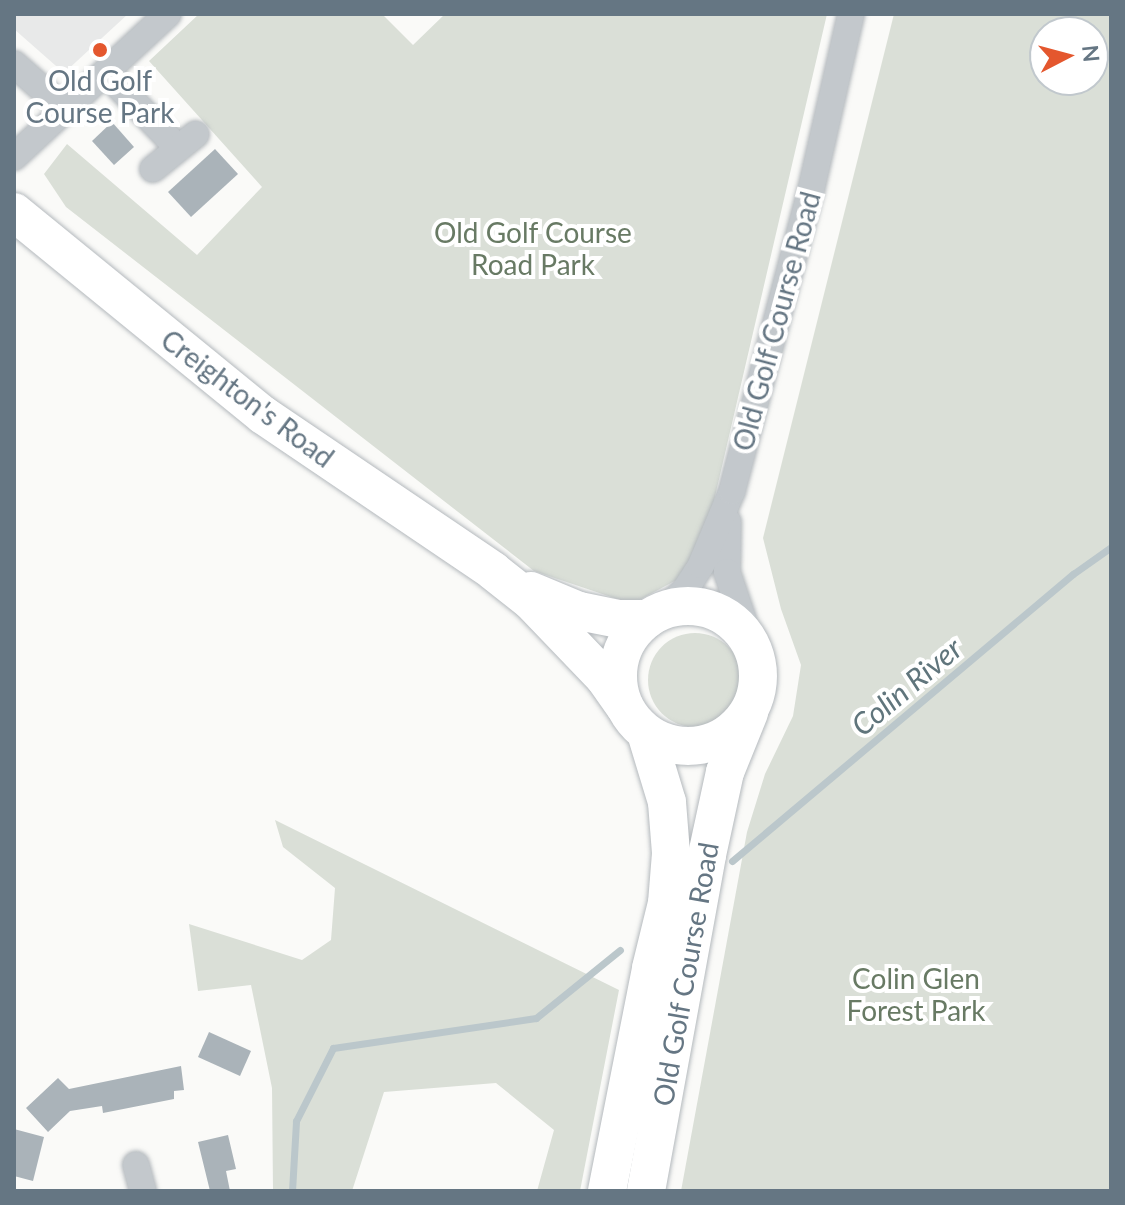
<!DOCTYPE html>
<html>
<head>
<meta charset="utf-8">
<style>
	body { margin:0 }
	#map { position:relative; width:1125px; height:1205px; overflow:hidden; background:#fafaf8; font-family:Lato,sans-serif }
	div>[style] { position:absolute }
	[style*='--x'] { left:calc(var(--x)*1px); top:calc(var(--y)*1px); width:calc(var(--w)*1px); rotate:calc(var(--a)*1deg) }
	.built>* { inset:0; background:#e8e9e9 }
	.green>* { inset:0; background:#dadfd7 }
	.round { border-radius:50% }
	.stream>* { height:7px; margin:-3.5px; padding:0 3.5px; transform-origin:3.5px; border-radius:3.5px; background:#bbc7cb }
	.building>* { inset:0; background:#aab3b9 }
	.roads { filter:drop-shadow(0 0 2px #b4b9bd) drop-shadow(0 0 2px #b4b9bd) }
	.minor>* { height:26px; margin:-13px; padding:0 13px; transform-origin:13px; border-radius:13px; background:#c3c8cc }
	.highway>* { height:38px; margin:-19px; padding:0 19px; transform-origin:19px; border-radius:19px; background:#fff }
	.highway>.ring { margin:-19px; padding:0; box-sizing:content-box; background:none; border:38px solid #fff; border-radius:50% }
	.dots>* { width:22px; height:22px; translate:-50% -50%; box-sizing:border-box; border:4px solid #fff; border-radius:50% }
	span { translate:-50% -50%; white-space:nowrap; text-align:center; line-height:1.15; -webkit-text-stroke:8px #fff; paint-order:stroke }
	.poi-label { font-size:28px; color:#657683 }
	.park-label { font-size:28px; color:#687a64 }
	.street-label { font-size:28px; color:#657683 }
	.water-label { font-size:30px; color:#60757c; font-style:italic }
	.frame { position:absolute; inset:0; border:16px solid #657683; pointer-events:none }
	.north { position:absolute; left:1029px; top:16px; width:80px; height:80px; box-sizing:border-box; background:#fff; border:2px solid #c1c8cd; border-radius:50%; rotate:84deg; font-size:22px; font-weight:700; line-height:32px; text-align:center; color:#657683 }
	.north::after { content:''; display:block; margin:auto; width:28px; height:36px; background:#e4572e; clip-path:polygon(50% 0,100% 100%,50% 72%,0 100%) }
</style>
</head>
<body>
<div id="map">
	<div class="built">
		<div style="clip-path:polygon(14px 14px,128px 14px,64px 73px,14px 29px)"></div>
	</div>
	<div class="green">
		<div style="clip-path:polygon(199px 14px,382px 14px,413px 45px,445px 14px,827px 14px,710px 518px,682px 577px,632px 604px,534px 571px,66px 207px,44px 174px,67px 144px,197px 255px,262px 187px,149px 61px)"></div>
		<div style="clip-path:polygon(evenodd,894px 14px,1111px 14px,1111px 1191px,681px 1191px,747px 832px,765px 774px,793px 716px,801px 665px,781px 609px,763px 538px,894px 14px,1093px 32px,1093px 80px,1045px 80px,1045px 32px,1093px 32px)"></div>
		<div class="round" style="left:648px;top:633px;width:94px;height:94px"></div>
		<div style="clip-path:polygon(275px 820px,619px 990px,580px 1191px,537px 1191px,554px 1130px,496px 1083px,384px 1092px,352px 1191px,273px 1191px,272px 1088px,251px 985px,198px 991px,189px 924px,302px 960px,331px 940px,335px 888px,283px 847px)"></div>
	</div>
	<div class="stream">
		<div style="--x:732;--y:861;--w:446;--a:-40.1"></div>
		<div style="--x:1073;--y:574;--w:47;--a:-35.4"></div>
		<div style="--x:292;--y:1191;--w:70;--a:-86.7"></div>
		<div style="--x:296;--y:1121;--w:82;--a:-63.1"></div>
		<div style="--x:333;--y:1048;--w:205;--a:-8.4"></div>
		<div style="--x:536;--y:1018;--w:108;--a:-39"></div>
	</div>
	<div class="building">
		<div style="clip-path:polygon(112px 122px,134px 147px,114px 165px,92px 141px)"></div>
		<div style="clip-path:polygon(215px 149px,238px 174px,191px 217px,168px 192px)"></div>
		<div style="clip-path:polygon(209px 1032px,251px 1051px,240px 1076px,198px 1057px)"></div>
		<div style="clip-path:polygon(181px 1066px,184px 1090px,174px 1091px,174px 1099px,103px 1113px,102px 1106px,70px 1111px,48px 1132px,26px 1108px,58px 1078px,69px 1089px)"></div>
		<div style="clip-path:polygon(14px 1129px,44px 1137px,33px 1181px,14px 1176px)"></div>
		<div style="clip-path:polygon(228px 1135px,236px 1169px,226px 1171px,230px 1191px,210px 1191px,198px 1142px)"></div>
	</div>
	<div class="roads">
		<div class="minor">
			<div style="--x:14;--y:64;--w:69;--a:41.5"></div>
			<div style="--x:106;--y:73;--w:104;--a:46.2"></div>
			<div style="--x:14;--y:157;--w:210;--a:-42.9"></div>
			<div style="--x:153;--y:169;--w:55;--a:-39.1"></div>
			<div style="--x:728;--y:522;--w:50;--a:91.1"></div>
			<div style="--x:727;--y:572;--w:81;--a:71.3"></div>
			<div style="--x:663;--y:610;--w:30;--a:-42"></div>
			<div style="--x:685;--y:590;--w:30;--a:-57"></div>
			<div style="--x:701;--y:565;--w:80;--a:-67.3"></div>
			<div style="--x:732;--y:491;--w:311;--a:-75.3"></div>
			<div style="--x:811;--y:190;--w:180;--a:-77.2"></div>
			<div style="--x:136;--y:1165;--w:27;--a:75"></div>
		</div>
		<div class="highway">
			<div style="--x:14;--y:212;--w:321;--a:39.2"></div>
			<div style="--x:263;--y:415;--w:278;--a:34.1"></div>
			<div style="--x:493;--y:571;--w:48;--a:38.3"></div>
			<div style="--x:531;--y:601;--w:105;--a:46.2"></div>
			<div style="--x:604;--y:677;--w:35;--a:55"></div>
			<div style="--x:531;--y:591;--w:52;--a:22.6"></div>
			<div style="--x:579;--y:611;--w:41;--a:11.3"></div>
			<div style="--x:619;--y:619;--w:28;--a:0"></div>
			<div class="ring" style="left:618px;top:606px;width:102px;height:102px"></div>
			<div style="--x:607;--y:1191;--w:227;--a:-78.8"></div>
			<div style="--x:651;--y:968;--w:67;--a:-76.2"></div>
			<div style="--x:667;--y:903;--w:50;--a:-85.4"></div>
			<div style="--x:671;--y:853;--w:51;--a:-94.5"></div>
			<div style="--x:667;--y:802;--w:72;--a:-106.9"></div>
			<div style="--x:646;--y:1191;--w:341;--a:-79.7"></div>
			<div style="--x:707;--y:855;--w:85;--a:-77.8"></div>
			<div style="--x:725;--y:772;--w:64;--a:-67.9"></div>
		</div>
	</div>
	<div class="dots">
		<div style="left:100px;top:50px;background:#e4572e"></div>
	</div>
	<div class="poi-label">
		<span style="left:100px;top:96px">Old Golf<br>Course Park</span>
	</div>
	<div class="park-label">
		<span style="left:533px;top:248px">Old Golf Course<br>Road Park</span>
		<span style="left:916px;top:994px">Colin Glen<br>Forest Park</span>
	</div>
	<div class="street-label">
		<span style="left:776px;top:321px;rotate:-75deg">Old Golf Course Road</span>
		<span style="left:248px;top:398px;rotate:37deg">Creighton's Road</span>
		<span style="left:685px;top:974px;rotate:-80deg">Old Golf Course Road</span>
	</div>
	<div class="water-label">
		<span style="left:906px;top:686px;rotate:-40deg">Colin River</span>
	</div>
	<div class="frame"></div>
	<div class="north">N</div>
</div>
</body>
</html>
